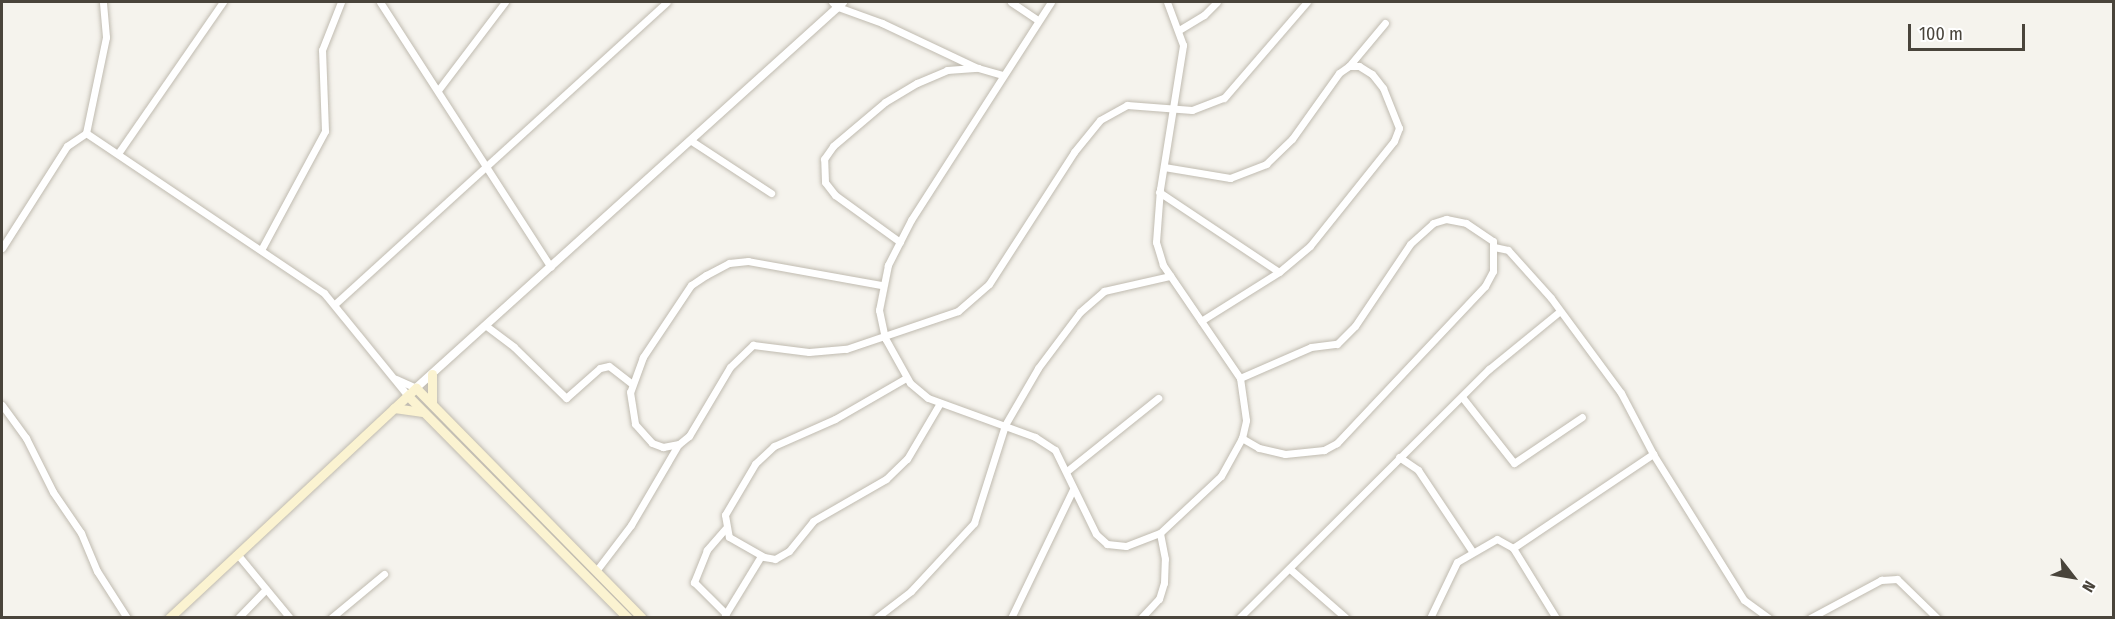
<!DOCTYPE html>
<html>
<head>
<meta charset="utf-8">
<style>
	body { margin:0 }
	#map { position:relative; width:2115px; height:619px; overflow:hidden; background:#f5f3ed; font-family:"Fira Sans Condensed",sans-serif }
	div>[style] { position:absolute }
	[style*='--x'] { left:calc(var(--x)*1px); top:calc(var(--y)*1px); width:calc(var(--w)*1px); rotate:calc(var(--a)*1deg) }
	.roads { filter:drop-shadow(0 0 2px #c0bbb0) drop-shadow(0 0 2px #c0bbb0) }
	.minor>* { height:7px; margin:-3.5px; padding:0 3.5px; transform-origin:3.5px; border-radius:3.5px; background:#fff }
	.tertiary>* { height:8px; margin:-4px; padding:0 4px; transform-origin:4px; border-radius:4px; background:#fff }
	.secondary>* { height:9px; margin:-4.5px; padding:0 4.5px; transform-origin:4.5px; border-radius:4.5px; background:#fbf3d1 }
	span { translate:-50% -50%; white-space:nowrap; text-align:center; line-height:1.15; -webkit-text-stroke:4.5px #fff; paint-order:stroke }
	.frame { position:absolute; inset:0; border:3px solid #49443b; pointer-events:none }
	.north { position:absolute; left:2043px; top:547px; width:60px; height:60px; -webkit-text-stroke:4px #fff; paint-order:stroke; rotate:121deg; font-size:16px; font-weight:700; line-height:24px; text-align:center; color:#49443b }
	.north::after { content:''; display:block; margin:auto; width:21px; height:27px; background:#49443b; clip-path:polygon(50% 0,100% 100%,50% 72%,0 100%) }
	.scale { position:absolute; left:1908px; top:24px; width:117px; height:27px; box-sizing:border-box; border:3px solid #49443b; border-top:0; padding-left:8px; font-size:18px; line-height:21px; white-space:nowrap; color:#49443b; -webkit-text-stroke:4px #fff; paint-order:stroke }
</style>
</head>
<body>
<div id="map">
	<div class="roads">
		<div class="minor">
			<div style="--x:380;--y:2;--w:315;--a:57.2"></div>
			<div style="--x:843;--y:2;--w:7;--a:135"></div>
			<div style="--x:838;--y:7;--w:47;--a:20"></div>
			<div style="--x:882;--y:23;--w:103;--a:25.3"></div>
			<div style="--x:1011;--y:2;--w:32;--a:34"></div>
			<div style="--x:1051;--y:2;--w:259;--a:122.7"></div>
			<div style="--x:911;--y:220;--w:51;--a:117.1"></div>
			<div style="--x:888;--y:265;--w:46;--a:101.3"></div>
			<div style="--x:879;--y:310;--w:29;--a:78"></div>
			<div style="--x:885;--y:338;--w:51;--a:60.9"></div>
			<div style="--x:910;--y:383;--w:23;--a:40"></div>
			<div style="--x:928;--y:398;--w:114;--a:20"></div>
			<div style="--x:1035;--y:437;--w:24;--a:33"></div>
			<div style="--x:1055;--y:450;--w:93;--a:64"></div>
			<div style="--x:1096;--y:534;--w:15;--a:42"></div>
			<div style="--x:1107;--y:544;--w:19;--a:6"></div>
			<div style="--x:1126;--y:546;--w:36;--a:-21"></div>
			<div style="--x:1160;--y:533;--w:83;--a:-43.1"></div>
			<div style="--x:1221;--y:476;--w:43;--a:-61.1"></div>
			<div style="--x:1242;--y:438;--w:18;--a:-77"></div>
			<div style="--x:1246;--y:420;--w:42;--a:-98.1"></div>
			<div style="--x:1240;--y:378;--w:137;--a:-124.3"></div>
			<div style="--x:1163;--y:265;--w:24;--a:-107"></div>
			<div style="--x:1156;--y:242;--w:53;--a:-85.7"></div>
			<div style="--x:1160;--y:189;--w:146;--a:-80.9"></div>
			<div style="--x:1183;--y:45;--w:46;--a:-110.4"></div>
			<div style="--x:1179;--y:30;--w:29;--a:-31"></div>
			<div style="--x:1204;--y:15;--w:18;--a:-45"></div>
			<div style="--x:1349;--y:66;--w:56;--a:-50.1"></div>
			<div style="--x:439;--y:89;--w:109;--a:-52.8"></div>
			<div style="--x:86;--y:133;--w:98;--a:-78.2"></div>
			<div style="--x:106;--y:37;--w:35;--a:-95"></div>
			<div style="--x:690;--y:140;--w:97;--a:33.2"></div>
			<div style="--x:119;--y:152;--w:183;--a:-55.3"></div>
			<div style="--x:1164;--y:167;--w:67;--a:9.5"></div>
			<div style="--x:1230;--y:178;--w:39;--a:-21"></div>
			<div style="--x:1266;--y:164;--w:36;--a:-44"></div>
			<div style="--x:1292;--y:139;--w:81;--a:-54.5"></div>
			<div style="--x:1339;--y:73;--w:12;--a:-35"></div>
			<div style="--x:1349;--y:66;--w:10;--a:0"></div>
			<div style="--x:1359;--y:66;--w:15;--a:32"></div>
			<div style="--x:1372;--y:74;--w:18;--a:52"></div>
			<div style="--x:1383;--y:88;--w:43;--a:68.2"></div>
			<div style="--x:1399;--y:128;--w:14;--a:111"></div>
			<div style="--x:1394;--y:141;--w:134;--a:128.7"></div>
			<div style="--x:1310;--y:246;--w:40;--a:140"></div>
			<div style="--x:1279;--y:272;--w:92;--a:147.9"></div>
			<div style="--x:1159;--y:192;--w:144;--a:33.7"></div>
			<div style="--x:900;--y:242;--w:80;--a:-144.1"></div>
			<div style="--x:835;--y:195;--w:16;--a:-128"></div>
			<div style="--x:825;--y:182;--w:23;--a:-92"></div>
			<div style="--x:824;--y:159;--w:16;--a:-55"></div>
			<div style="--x:833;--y:146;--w:68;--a:-40.2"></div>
			<div style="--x:885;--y:102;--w:37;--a:-31"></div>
			<div style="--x:917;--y:83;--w:33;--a:-23"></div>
			<div style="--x:947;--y:70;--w:31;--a:-4"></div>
			<div style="--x:978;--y:68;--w:25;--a:16"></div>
			<div style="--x:1494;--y:247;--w:14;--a:12"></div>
			<div style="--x:1508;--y:250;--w:64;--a:48.1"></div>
			<div style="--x:1551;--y:298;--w:118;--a:53.6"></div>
			<div style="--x:1621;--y:393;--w:69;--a:62.3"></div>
			<div style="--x:1653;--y:454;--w:172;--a:58.1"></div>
			<div style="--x:1744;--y:600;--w:31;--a:36"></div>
			<div style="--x:2;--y:248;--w:121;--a:-57.5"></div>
			<div style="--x:67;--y:146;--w:23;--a:-34"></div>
			<div style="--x:86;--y:133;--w:287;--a:33.9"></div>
			<div style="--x:324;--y:293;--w:133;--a:50.8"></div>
			<div style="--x:261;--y:250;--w:135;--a:-61.7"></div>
			<div style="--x:325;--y:131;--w:81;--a:-92.1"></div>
			<div style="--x:322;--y:50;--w:52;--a:-68.4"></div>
			<div style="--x:881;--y:285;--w:135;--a:-169.8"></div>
			<div style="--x:748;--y:261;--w:19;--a:174"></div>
			<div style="--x:729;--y:263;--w:26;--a:152"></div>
			<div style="--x:706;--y:275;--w:18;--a:146"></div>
			<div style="--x:691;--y:285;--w:87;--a:123.7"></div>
			<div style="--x:643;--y:357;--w:37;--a:110"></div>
			<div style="--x:630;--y:392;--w:32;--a:81"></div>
			<div style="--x:635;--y:424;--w:25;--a:48"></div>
			<div style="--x:652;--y:443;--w:12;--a:20"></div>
			<div style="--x:663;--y:447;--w:16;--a:-11"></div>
			<div style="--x:679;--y:444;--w:13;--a:-39"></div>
			<div style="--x:689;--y:436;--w:80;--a:-59.3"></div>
			<div style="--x:730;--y:367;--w:32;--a:-44"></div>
			<div style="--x:753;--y:345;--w:56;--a:7.1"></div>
			<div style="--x:809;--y:352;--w:37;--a:-5"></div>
			<div style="--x:846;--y:349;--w:118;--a:-18.7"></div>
			<div style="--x:958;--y:311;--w:41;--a:-41.1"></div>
			<div style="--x:989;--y:284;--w:157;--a:-57.2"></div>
			<div style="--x:1074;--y:152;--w:41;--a:-50.9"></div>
			<div style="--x:1100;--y:120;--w:31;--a:-29"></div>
			<div style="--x:1127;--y:105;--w:65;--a:4.4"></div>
			<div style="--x:1192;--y:110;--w:34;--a:-21"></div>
			<div style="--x:1224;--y:98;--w:127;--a:-49.2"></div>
			<div style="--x:336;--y:303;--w:447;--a:-42.3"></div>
			<div style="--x:485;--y:325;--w:36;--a:37"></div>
			<div style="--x:514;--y:347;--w:73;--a:44.4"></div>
			<div style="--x:566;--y:398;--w:45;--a:-41.4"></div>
			<div style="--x:600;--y:368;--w:9;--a:-13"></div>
			<div style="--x:609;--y:366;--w:29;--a:38"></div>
			<div style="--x:906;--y:378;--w:82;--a:150"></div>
			<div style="--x:835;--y:419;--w:67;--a:156.1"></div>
			<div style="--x:774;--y:446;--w:26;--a:137"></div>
			<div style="--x:755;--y:464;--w:59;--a:120.5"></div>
			<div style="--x:725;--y:515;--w:22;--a:80"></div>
			<div style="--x:729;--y:537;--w:40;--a:29.7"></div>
			<div style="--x:764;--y:557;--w:11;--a:10"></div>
			<div style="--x:775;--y:559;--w:16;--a:-30"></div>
			<div style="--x:789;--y:551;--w:38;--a:-51"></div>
			<div style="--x:813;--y:521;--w:84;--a:-29.9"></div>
			<div style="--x:886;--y:479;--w:29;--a:-44"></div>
			<div style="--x:907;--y:459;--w:65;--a:-59.5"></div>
			<div style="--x:1240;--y:378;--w:77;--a:-23.6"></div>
			<div style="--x:1311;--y:347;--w:26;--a:-7"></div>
			<div style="--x:1337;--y:344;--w:25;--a:-45"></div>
			<div style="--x:1355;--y:326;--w:99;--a:-56.1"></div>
			<div style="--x:1410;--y:244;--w:31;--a:-42"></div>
			<div style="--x:1433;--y:223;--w:14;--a:-17"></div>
			<div style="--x:1446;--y:219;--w:20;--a:11"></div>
			<div style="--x:1466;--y:223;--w:32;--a:34"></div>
			<div style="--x:1493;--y:241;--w:30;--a:90"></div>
			<div style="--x:1493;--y:271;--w:17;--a:118"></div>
			<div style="--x:1485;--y:286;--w:216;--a:133.3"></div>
			<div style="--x:1337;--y:443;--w:15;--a:152"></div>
			<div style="--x:1324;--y:450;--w:39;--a:174"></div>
			<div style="--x:1285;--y:454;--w:27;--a:-167"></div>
			<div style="--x:1259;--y:448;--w:20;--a:-150"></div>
			<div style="--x:396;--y:379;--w:22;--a:24"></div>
			<div style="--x:1462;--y:397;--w:84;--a:51.8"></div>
			<div style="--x:1514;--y:463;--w:82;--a:-34.1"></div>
			<div style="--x:2;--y:405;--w:41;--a:54"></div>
			<div style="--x:26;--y:438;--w:60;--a:63.4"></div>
			<div style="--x:53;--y:492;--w:50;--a:55.7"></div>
			<div style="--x:81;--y:533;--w:41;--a:67.2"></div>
			<div style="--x:97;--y:571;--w:56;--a:57.4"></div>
			<div style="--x:1399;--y:457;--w:23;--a:34"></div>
			<div style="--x:1418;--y:470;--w:97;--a:56.3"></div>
			<div style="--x:1067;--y:471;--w:117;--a:-38.7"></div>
			<div style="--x:725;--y:529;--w:28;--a:131"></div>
			<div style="--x:707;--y:550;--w:35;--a:112"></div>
			<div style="--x:694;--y:582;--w:45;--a:45"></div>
			<div style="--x:1513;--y:548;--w:169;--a:-33.9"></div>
			<div style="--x:238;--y:555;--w:82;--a:50.5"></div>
			<div style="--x:1290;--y:569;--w:74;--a:41.2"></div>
			<div style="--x:596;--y:571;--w:58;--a:-52.7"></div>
			<div style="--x:631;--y:525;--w:93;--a:-59.6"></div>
			<div style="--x:725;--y:615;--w:69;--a:-58.6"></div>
			<div style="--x:238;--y:618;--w:40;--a:-46"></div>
			<div style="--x:331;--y:618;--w:69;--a:-39.7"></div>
			<div style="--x:876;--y:618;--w:44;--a:-37.6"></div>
			<div style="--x:911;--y:591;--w:93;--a:-47.2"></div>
			<div style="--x:974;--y:523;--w:103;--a:-72.4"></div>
			<div style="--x:1005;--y:425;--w:66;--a:-59.9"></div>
			<div style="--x:1038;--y:368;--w:70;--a:-53.1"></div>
			<div style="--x:1080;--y:312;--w:32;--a:-41"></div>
			<div style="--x:1104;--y:291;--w:68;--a:-12.8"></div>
			<div style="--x:1011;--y:618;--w:143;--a:-64.3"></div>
			<div style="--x:1141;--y:618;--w:26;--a:-47"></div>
			<div style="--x:1159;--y:599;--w:17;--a:-73"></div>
			<div style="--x:1164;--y:583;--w:24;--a:-88"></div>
			<div style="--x:1165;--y:559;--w:26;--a:-101"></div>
			<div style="--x:1239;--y:618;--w:353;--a:-44.9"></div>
			<div style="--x:1489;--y:369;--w:90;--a:-39.2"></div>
			<div style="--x:1430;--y:618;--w:62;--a:-64.3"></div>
			<div style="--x:1457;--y:562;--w:46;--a:-29.9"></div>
			<div style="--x:1497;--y:539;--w:18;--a:29"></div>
			<div style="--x:1513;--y:548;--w:82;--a:58.4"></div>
			<div style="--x:1810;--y:618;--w:81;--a:-28.2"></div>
			<div style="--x:1881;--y:580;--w:16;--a:-4"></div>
			<div style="--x:1897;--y:579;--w:56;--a:44.3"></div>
		</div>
		<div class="tertiary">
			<div style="--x:416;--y:388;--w:569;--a:-42.08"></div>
			<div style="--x:838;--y:7;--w:7;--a:-135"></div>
		</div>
		<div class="secondary">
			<div style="--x:408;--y:396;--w:313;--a:45.3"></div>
			<div style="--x:432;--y:404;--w:30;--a:-90"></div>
			<div style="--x:394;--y:408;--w:29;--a:8"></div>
			<div style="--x:169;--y:618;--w:338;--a:-43"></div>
			<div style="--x:416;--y:388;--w:322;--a:45.5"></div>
		</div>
	</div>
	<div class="frame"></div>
	<div class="north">N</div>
	<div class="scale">100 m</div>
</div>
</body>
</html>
